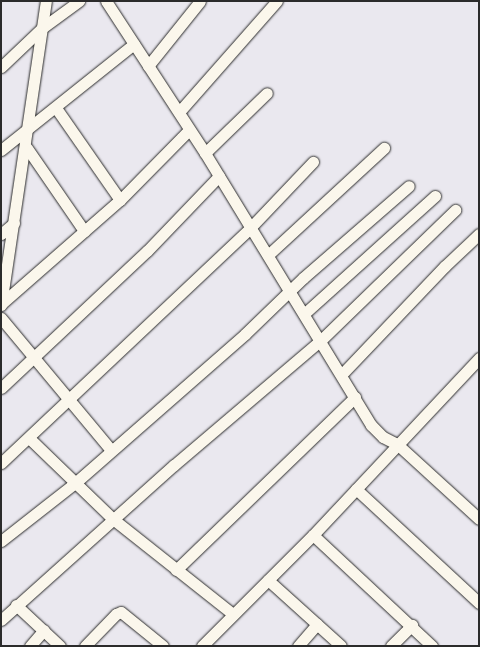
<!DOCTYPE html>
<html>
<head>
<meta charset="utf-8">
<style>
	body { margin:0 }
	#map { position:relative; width:480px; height:647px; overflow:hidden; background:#eae8ef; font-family:"Balsamiq Sans",sans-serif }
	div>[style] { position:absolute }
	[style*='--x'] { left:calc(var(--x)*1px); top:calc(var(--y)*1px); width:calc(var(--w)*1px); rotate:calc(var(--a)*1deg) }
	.roads { filter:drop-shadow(0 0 1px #2b2b2b) drop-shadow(0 0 1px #2b2b2b) }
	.minor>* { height:11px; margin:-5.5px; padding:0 5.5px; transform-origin:5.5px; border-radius:5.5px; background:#fbf7ec }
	span { translate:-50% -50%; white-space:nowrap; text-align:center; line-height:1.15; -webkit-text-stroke:4px #fbf7ec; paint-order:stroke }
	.frame { position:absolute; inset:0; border:2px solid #2b2b2b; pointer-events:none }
</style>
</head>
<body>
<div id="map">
	<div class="roads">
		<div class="minor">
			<div style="--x:106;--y:1;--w:181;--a:56.9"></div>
			<div style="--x:205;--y:153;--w:319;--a:58.6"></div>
			<div style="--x:371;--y:425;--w:17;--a:45"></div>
			<div style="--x:383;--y:437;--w:16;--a:27"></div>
			<div style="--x:397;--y:444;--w:111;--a:42.4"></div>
			<div style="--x:148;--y:66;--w:83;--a:-51.3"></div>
			<div style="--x:1;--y:67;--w:57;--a:-43.6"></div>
			<div style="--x:42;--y:28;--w:46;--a:-36.1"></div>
			<div style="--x:56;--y:108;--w:112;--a:55.2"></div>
			<div style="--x:179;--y:112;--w:148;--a:-48.6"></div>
			<div style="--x:27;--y:148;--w:101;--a:55.5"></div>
			<div style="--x:1;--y:150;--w:170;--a:-38.6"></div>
			<div style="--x:205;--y:153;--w:86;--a:-44.1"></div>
			<div style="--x:1;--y:234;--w:17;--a:-40"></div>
			<div style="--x:268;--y:255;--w:158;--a:-42.7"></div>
			<div style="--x:1;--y:304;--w:158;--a:-41.2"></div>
			<div style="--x:120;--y:200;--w:98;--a:-45.4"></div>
			<div style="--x:1;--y:305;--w:307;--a:-81.6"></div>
			<div style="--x:305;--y:313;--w:175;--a:-42"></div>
			<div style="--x:1;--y:318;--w:170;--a:50.2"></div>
			<div style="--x:342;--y:374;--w:149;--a:-46.4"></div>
			<div style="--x:445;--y:266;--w:47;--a:-43.3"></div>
			<div style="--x:1;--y:388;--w:200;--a:-43.2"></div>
			<div style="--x:147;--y:251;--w:104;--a:-46.2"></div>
			<div style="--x:29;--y:438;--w:117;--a:44"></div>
			<div style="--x:113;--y:519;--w:153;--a:38.4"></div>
			<div style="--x:1;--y:463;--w:344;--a:-43.3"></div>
			<div style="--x:251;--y:227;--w:90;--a:-46.4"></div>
			<div style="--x:356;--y:489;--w:168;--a:42.8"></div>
			<div style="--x:313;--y:535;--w:163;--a:43"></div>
			<div style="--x:1;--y:541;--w:94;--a:-38.1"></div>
			<div style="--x:75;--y:483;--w:226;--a:-41.2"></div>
			<div style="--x:245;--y:334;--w:81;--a:-44"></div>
			<div style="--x:303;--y:278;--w:140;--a:-41"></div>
			<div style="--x:176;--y:570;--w:249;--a:-44"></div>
			<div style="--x:268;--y:580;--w:98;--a:42.1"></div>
			<div style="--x:16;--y:605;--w:60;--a:43"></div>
			<div style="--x:1;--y:620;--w:232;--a:-41.9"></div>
			<div style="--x:174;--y:465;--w:193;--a:-40.4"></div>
			<div style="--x:321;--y:340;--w:187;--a:-44.1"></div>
			<div style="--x:30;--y:646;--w:21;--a:-49"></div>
			<div style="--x:85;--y:646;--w:45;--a:-45.9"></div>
			<div style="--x:116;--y:614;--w:5;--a:-22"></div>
			<div style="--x:121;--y:612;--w:54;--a:39"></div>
			<div style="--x:202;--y:646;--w:157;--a:-45"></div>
			<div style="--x:313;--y:535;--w:243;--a:-46.8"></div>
			<div style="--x:298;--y:646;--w:29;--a:-49"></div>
			<div style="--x:391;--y:646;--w:30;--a:-45"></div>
		</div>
	</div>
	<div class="frame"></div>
</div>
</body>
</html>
